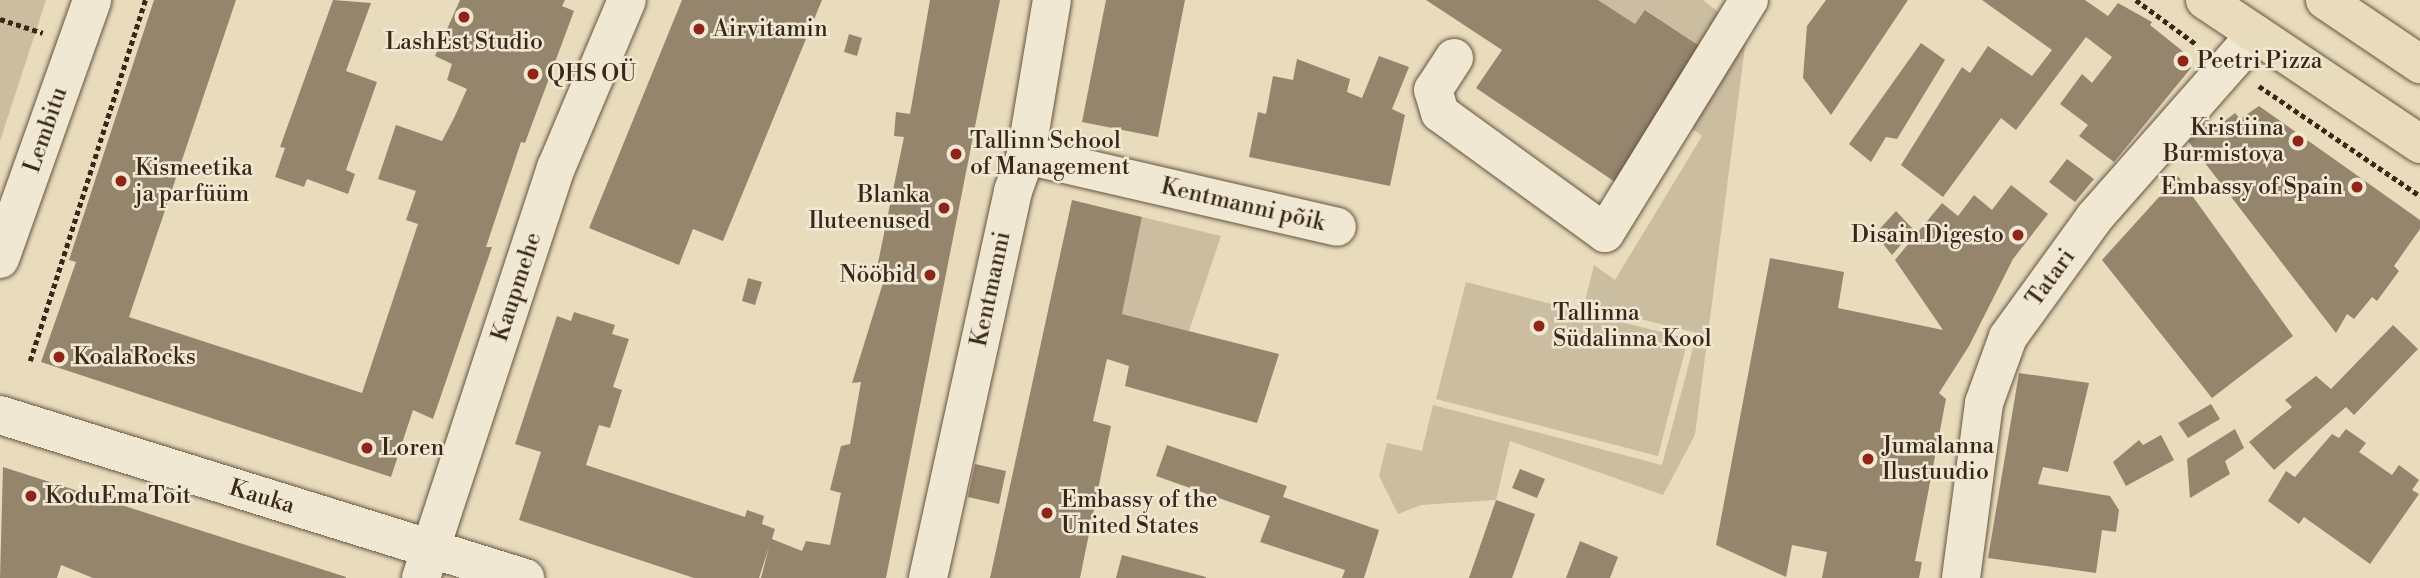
<!DOCTYPE html>
<html>
<head>
<meta charset="utf-8">
<style>
	body { margin:0 }
	#map { position:relative; width:2420px; height:578px; overflow:hidden; background:#e9dcbc; font-family:"Libre Bodoni",serif }
	div>[style] { position:absolute }
	[style*='--x'] { left:calc(var(--x)*1px); top:calc(var(--y)*1px); width:calc(var(--w)*1px); rotate:calc(var(--a)*1deg) }
	.green>* { inset:0; background:#cbbda0 }
	.building>* { inset:0; background:#95856d }
	.path>* { height:4.5px; margin-top:-2.25px; transform-origin:0; background:repeating-linear-gradient(90deg,#392718 0 5px,transparent 0 8.5px) }
	.roads { filter:drop-shadow(0 0 2px #655441) drop-shadow(0 0 2px #655441) }
	.minor>* { height:38px; margin:-19px; padding:0 19px; transform-origin:19px; border-radius:19px; background:#f1e8d3 }
	.major>* { height:38px; margin:-19px; padding:0 19px; transform-origin:19px; border-radius:19px; background:#e9dcbc }
	.dots>* { width:19px; height:19px; translate:-50% -50%; box-sizing:border-box; border:4px solid #f1e8d3; border-radius:50% }
	span { translate:-50% -50%; white-space:nowrap; text-align:center; line-height:1.15; -webkit-text-stroke:5px #f1e8d3; paint-order:stroke }
	.poi-label { font-size:23px; color:#392718 }
	.left { translate:0 -50%; text-align:left }
	.right { translate:-100% -50%; text-align:right }
	.street-label { font-size:23px; color:#392718 }
</style>
</head>
<body>
<div id="map">
	<div class="green">
		<div style="clip-path:polygon(0 0,46px 0,0 141px)"></div>
		<div style="clip-path:polygon(1598px 0,1703px 0,1722px 15px,1708px 52px,1646px 10px,1635px 24px)"></div>
		<div style="clip-path:polygon(1747px 31px,1695px 435px,1663px 495px,1510px 441px,1496px 500px,1421px 505px,1398px 514px,1379px 476px,1387px 443px,1422px 451px,1433px 405px,1662px 465px,1697px 333px,1584px 305px,1594px 265px,1615px 280px,1702px 136px,1687px 125px)"></div>
		<div style="clip-path:polygon(1142px 217px,1221px 236px,1189px 331px,1122px 314px)"></div>
		<div style="clip-path:polygon(1466px 282px,1688px 339px,1658px 456px,1436px 399px)"></div>
	</div>
	<div class="building">
		<div style="clip-path:polygon(154px 0,236px 0,129px 317px,362px 393px,418px 224px,406px 220px,416px 191px,378px 179px,396px 125px,442px 141px,454px 118px,467px 89px,447px 80px,452px 64px,435px 56px,460px 0,565px 0,562px 6px,574px 11px,525px 143px,521px 142px,486px 247px,492px 247px,433px 419px,413px 410px,391px 477px,41px 362px,76px 262px,69px 260px)"></div>
		<div style="clip-path:polygon(333px 0,371px 3px,346px 71px,377px 82px,346px 170px,355px 174px,348px 194px,307px 179px,304px 187px,275px 177px,285px 148px,280px 147px)"></div>
		<div style="clip-path:polygon(682px 0,822px 0,723px 241px,693px 229px,679px 265px,589px 228px)"></div>
		<div style="clip-path:polygon(930px 0,1000px 0,886px 578px,761px 578px,769px 547px,759px 578px,694px 578px,519px 520px,541px 452px,515px 444px,557px 316px,571px 321px,574px 312px,615px 325px,612px 334px,629px 339px,613px 387px,622px 390px,610px 428px,599px 425px,586px 465px,745px 517px,747px 510px,764px 516px,762px 524px,775px 529px,772px 539px,802px 551px,806px 541px,830px 545px,841px 493px,830px 490px,841px 446px,850px 444px,861px 382px,852px 383px,883px 283px,874px 282px,904px 137px,894px 136px,896px 112px,910px 114px)"></div>
		<div style="clip-path:polygon(1106px 0,1185px 0,1158px 137px,1082px 122px)"></div>
		<div style="clip-path:polygon(1426px 0,1598px 0,1635px 24px,1645px 10px,1710px 53px,1621px 186px,1476px 88px,1502px 50px)"></div>
		<div style="clip-path:polygon(1826px 0,1908px 0,1831px 115px,1803px 78px,1807px 26px)"></div>
		<div style="clip-path:polygon(1982px 0,2085px 0,2108px 16px,2118px 3px,2152px 22px,2150px 25px,2185px 53px,2191px 68px,2114px 162px,2079px 136px,2088px 125px,2060px 104px,2082px 74px,2092px 83px,2112px 57px,2086px 37px,2016px 130px,2001px 118px,1943px 197px,1901px 165px,1962px 67px,1970px 73px,1988px 46px,2032px 76px,2052px 50px)"></div>
		<div style="clip-path:polygon(849px 34px,862px 38px,857px 56px,844px 52px)"></div>
		<div style="clip-path:polygon(1921px 43px,1945px 60px,1897px 139px,1886px 137px,1871px 162px,1849px 144px)"></div>
		<div style="clip-path:polygon(1379px 56px,1409px 67px,1392px 109px,1405px 115px,1390px 186px,1249px 157px,1258px 112px,1266px 114px,1273px 76px,1293px 80px,1297px 59px,1350px 79px,1347px 92px,1362px 98px)"></div>
		<div style="clip-path:polygon(2259px 106px,2420px 220px,2420px 229px,2394px 266px,2399px 271px,2377px 301px,2372px 297px,2354px 319px,2347px 314px,2336px 333px,2188px 141px,2206px 126px,2211px 132px,2235px 113px,2240px 119px)"></div>
		<div style="clip-path:polygon(2067px 159px,2094px 179px,2075px 202px,2049px 182px)"></div>
		<div style="clip-path:polygon(2178px 176px,2293px 336px,2212px 398px,2102px 260px)"></div>
		<div style="clip-path:polygon(2011px 185px,2048px 214px,2013px 259px,1969px 346px,1939px 393px,1946px 399px,1915px 561px,1922px 562px,1919px 578px,1822px 578px,1827px 552px,1792px 545px,1786px 577px,1716px 545px,1770px 258px,1844px 272px,1838px 308px,1943px 330px,1895px 260px,1942px 203px,1958px 216px,1974px 195px,1992px 210px)"></div>
		<div style="clip-path:polygon(1072px 200px,1142px 217px,1122px 314px,1279px 354px,1257px 423px,1125px 386px,1129px 366px,1107px 359px,1093px 421px,1111px 426px,1080px 578px,990px 578px)"></div>
		<div style="clip-path:polygon(1896px 211px,1914px 230px,1892px 255px,1875px 234px)"></div>
		<div style="clip-path:polygon(748px 278px,762px 282px,755px 305px,742px 301px)"></div>
		<div style="clip-path:polygon(2393px 325px,2418px 349px,2354px 415px,2346px 407px,2274px 470px,2249px 442px,2292px 407px,2285px 400px,2316px 376px,2331px 389px)"></div>
		<div style="clip-path:polygon(2019px 373px,2089px 383px,2068px 472px,2043px 467px,2038px 484px,2110px 496px,2119px 510px,2116px 532px,2102px 530px,2096px 573px,1988px 558px)"></div>
		<div style="clip-path:polygon(2211px 404px,2220px 419px,2188px 438px,2178px 423px)"></div>
		<div style="clip-path:polygon(2235px 429px,2244px 448px,2225px 461px,2230px 474px,2190px 498px,2187px 459px)"></div>
		<div style="clip-path:polygon(2346px 429px,2366px 443px,2359px 452px,2392px 475px,2399px 465px,2419px 480px,2412px 490px,2419px 494px,2370px 564px,2304px 517px,2299px 524px,2268px 501px,2286px 471px,2295px 477px,2332px 434px,2339px 438px)"></div>
		<div style="clip-path:polygon(2161px 435px,2174px 460px,2126px 486px,2113px 462px,2139px 440px,2143px 445px)"></div>
		<div style="clip-path:polygon(1167px 445px,1287px 486px,1283px 497px,1379px 530px,1364px 578px,1342px 578px,1345px 570px,1260px 542px,1270px 516px,1156px 476px)"></div>
		<div style="clip-path:polygon(975px 464px,1006px 471px,999px 504px,968px 497px)"></div>
		<div style="clip-path:polygon(3px 467px,346px 577px,346px 578px,93px 578px,61px 565px,57px 578px,0 578px)"></div>
		<div style="clip-path:polygon(1520px 469px,1545px 479px,1537px 498px,1512px 488px)"></div>
		<div style="clip-path:polygon(1496px 500px,1535px 514px,1512px 578px,1469px 578px)"></div>
		<div style="clip-path:polygon(1580px 541px,1618px 557px,1610px 578px,1566px 578px)"></div>
		<div style="clip-path:polygon(1122px 555px,1206px 577px,1206px 578px,1116px 578px)"></div>
	</div>
	<div class="path">
		<div style="--x:2136;--y:0;--w:74;--a:36.3"></div>
		<div style="--x:0;--y:19;--w:45;--a:18"></div>
		<div style="--x:2259;--y:86;--w:195;--a:34.3"></div>
		<div style="--x:30;--y:361;--w:379;--a:-72.3"></div>
	</div>
	<div class="roads">
		<div class="minor">
			<div style="--x:1454;--y:58;--w:38;--a:123"></div>
			<div style="--x:1433;--y:90;--w:24;--a:73"></div>
			<div style="--x:1440;--y:113;--w:204;--a:36"></div>
			<div style="--x:1605;--y:233;--w:274;--a:-58.3"></div>
			<div style="--x:1026;--y:155;--w:319;--a:13"></div>
			<div style="--x:0;--y:259;--w:275;--a:-70.4"></div>
			<div style="--x:0;--y:415;--w:550;--a:17.25"></div>
			<div style="--x:421;--y:578;--w:432;--a:-71.8"></div>
			<div style="--x:556;--y:168;--w:182;--a:-67.1"></div>
			<div style="--x:928;--y:578;--w:396;--a:-77.6"></div>
			<div style="--x:1013;--y:191;--w:38;--a:-70"></div>
			<div style="--x:1026;--y:155;--w:157;--a:-80.5"></div>
			<div style="--x:1961;--y:578;--w:177;--a:-82.5"></div>
			<div style="--x:1984;--y:403;--w:70;--a:-70"></div>
			<div style="--x:2008;--y:337;--w:147;--a:-54.1"></div>
			<div style="--x:2094;--y:218;--w:245;--a:-48.6"></div>
		</div>
		<div class="major">
			<div style="--x:2205;--y:0;--w:259;--a:33.8"></div>
			<div style="--x:2325;--y:0;--w:115;--a:34"></div>
		</div>
	</div>
	<div class="dots">
		<div style="left:464px;top:17px;background:#8f2418"></div>
		<div style="left:699px;top:29px;background:#8f2418"></div>
		<div style="left:2183px;top:61px;background:#8f2418"></div>
		<div style="left:533px;top:74px;background:#8f2418"></div>
		<div style="left:2298px;top:141px;background:#8f2418"></div>
		<div style="left:956px;top:154px;background:#8f2418"></div>
		<div style="left:121px;top:181px;background:#8f2418"></div>
		<div style="left:2357px;top:187px;background:#8f2418"></div>
		<div style="left:944px;top:208px;background:#8f2418"></div>
		<div style="left:2018px;top:235px;background:#8f2418"></div>
		<div style="left:930px;top:275px;background:#8f2418"></div>
		<div style="left:1539px;top:326px;background:#8f2418"></div>
		<div style="left:59px;top:357px;background:#8f2418"></div>
		<div style="left:367px;top:448px;background:#8f2418"></div>
		<div style="left:1868px;top:459px;background:#8f2418"></div>
		<div style="left:31px;top:496px;background:#8f2418"></div>
		<div style="left:1047px;top:513px;background:#8f2418"></div>
	</div>
	<div class="poi-label">
		<span class="left" style="left:713px;top:29px">Airvitamin</span>
		<span style="left:464px;top:42px">LashEst Studio</span>
		<span class="left" style="left:2197px;top:61px">Peetri Pizza</span>
		<span class="left" style="left:547px;top:74px">QHS OÜ</span>
		<span class="right" style="left:2284px;top:141px">Kristiina<br>Burmistova</span>
		<span class="left" style="left:970px;top:154px">Tallinn School<br>of Management</span>
		<span class="left" style="left:135px;top:181px">Kismeetika<br>ja parfüüm</span>
		<span class="right" style="left:2343px;top:187px">Embassy of Spain</span>
		<span class="right" style="left:930px;top:208px">Blanka<br>Iluteenused</span>
		<span class="right" style="left:2004px;top:235px">Disain Digesto</span>
		<span class="right" style="left:916px;top:275px">Nööbid</span>
		<span class="left" style="left:1553px;top:326px">Tallinna<br>Südalinna Kool</span>
		<span class="left" style="left:73px;top:357px">KoalaRocks</span>
		<span class="left" style="left:1882px;top:459px">Jumalanna<br>Ilustuudio</span>
		<span class="left" style="left:381px;top:448px">Loren</span>
		<span class="left" style="left:45px;top:496px">KoduEmaToit</span>
		<span class="left" style="left:1061px;top:513px">Embassy of the<br>United States</span>
	</div>
	<div class="street-label">
		<span style="left:46px;top:130px;rotate:-71deg">Lembitu</span>
		<span style="left:1243px;top:205px;rotate:13deg">Kentmanni põik</span>
		<span style="left:2051px;top:278px;rotate:-54deg">Tatari</span>
		<span style="left:517px;top:287px;rotate:-72deg">Kaupmehe</span>
		<span style="left:991px;top:289px;rotate:-78deg">Kentmanni</span>
		<span style="left:262px;top:497px;rotate:17deg">Kauka</span>
	</div>
</div>
</body>
</html>
